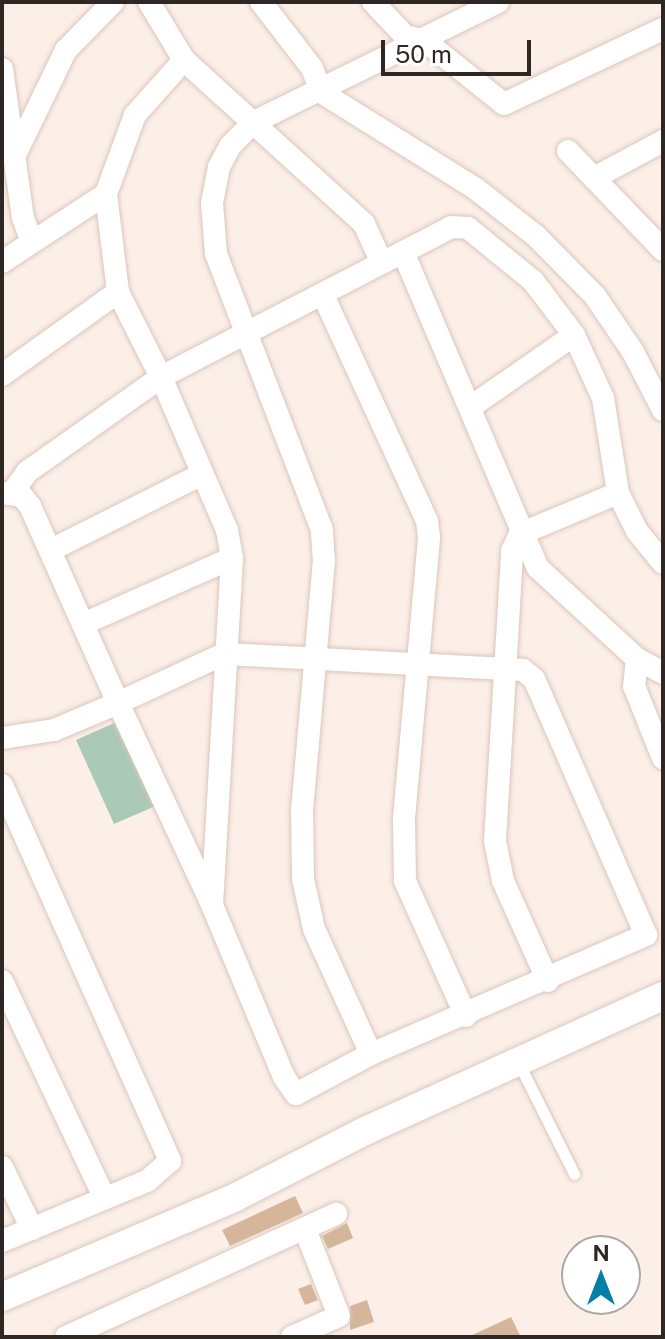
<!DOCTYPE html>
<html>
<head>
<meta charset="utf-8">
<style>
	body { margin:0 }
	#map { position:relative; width:665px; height:1339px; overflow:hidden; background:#fcefe8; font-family:"Public Sans",sans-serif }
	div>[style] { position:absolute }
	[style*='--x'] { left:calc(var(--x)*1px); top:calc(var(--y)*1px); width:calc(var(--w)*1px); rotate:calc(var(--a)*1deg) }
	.green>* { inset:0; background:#aac9b6 }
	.building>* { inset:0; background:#d5b69b }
	.roads { filter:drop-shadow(0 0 2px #dbc6ba) drop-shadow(0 0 2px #dbc6ba) }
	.service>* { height:11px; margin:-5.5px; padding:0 5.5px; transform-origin:5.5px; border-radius:5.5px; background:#fff }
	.minor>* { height:22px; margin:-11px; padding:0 11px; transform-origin:11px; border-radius:11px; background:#fff }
	.tertiary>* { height:28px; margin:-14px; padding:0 14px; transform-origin:14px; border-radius:14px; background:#fff }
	span { translate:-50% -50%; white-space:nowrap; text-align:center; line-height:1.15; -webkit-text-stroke:6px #fff; paint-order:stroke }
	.frame { position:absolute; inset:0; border:4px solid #2f2723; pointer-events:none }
	.north { position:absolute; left:561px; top:1235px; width:80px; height:80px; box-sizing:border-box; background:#fff; border:2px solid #aca9a7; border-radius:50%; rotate:0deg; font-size:22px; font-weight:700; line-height:32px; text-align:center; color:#2f2723 }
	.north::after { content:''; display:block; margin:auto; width:28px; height:36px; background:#0281a6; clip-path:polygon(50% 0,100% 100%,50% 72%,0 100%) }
	.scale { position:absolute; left:381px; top:40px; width:150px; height:36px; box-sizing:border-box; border:4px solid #2f2723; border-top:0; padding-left:10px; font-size:24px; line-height:28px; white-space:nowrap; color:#2f2723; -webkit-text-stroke:6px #fff; paint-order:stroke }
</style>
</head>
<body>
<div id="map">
	<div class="green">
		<div style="clip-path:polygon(121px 720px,160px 804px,114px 824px,76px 740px)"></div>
	</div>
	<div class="building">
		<div style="clip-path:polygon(295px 1196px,303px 1213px,230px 1246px,222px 1230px)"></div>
		<div style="clip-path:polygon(347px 1223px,353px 1238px,328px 1249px,322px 1236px)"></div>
		<div style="clip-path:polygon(311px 1284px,318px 1300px,305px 1305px,298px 1289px)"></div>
		<div style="clip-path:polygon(367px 1300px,374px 1322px,350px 1330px,350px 1306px)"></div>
		<div style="clip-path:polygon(511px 1317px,521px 1337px,468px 1337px)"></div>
	</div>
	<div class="roads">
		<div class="service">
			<div style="--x:519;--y:1064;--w:123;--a:63.4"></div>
		</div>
		<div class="minor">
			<div style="--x:149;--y:2;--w:68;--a:58.9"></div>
			<div style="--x:184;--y:60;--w:244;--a:42.3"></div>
			<div style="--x:364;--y:224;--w:43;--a:65.2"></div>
			<div style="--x:261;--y:2;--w:83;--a:52.3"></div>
			<div style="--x:312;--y:68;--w:26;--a:69"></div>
			<div style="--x:321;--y:92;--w:183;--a:32"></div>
			<div style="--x:476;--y:189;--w:76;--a:38.1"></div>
			<div style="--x:536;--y:236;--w:84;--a:45.5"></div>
			<div style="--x:595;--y:296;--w:68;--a:55.8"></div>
			<div style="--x:633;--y:352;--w:65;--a:62.7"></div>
			<div style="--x:373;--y:2;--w:47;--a:46.7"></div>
			<div style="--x:405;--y:36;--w:21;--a:14"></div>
			<div style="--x:425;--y:41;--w:101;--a:38.6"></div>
			<div style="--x:504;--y:104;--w:176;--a:-25.3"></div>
			<div style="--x:184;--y:60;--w:74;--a:131.7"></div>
			<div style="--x:135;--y:115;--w:84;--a:110.2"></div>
			<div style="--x:106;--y:194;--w:99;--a:83"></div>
			<div style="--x:118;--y:292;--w:95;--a:63.2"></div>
			<div style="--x:161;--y:377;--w:167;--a:66.7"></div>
			<div style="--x:227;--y:530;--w:28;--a:80"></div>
			<div style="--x:232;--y:558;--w:343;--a:93.3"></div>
			<div style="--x:2;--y:69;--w:150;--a:82"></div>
			<div style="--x:23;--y:218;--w:22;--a:69"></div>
			<div style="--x:568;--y:151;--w:137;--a:46.2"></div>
			<div style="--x:14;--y:157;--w:119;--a:-64.1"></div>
			<div style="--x:66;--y:50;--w:67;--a:-45.6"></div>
			<div style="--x:594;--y:178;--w:78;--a:-28.2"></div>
			<div style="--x:403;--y:252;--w:344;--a:66.9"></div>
			<div style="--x:538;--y:568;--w:134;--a:42.6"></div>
			<div style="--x:637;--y:659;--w:30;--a:28"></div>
			<div style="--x:2;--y:262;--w:124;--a:-33.2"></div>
			<div style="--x:323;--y:295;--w:249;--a:65.3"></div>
			<div style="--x:427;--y:521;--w:17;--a:83"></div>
			<div style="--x:429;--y:538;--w:283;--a:95.1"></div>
			<div style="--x:404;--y:820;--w:61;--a:89.1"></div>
			<div style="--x:405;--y:881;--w:148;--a:65.7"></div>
			<div style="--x:2;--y:375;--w:143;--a:-35.6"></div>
			<div style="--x:472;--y:406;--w:124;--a:-34.8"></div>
			<div style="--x:2;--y:493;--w:20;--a:9"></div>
			<div style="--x:22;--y:496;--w:13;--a:51"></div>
			<div style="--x:30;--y:506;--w:216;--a:65.9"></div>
			<div style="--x:118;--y:703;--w:223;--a:65"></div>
			<div style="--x:212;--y:905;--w:186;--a:67.3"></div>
			<div style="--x:284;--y:1077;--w:21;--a:55"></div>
			<div style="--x:296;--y:1094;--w:85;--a:-28.1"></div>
			<div style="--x:371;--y:1054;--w:300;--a:-23.4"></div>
			<div style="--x:646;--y:935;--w:279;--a:-113.6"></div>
			<div style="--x:534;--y:679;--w:14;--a:-141"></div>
			<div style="--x:523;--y:670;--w:299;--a:-176.9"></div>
			<div style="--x:224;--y:654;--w:117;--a:155.2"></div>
			<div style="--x:118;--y:703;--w:69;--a:157.1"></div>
			<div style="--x:54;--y:730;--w:53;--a:171.3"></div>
			<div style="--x:12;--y:493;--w:26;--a:-54"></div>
			<div style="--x:27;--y:472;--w:164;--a:-35.3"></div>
			<div style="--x:161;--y:377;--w:326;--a:-27.3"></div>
			<div style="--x:451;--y:227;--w:17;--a:3"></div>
			<div style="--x:468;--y:228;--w:84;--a:39.2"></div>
			<div style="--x:533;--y:281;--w:68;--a:52.8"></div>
			<div style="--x:574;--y:335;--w:69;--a:65.3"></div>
			<div style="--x:603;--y:398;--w:96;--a:81"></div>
			<div style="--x:618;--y:493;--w:42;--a:63.4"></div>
			<div style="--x:637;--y:531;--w:41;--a:50.9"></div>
			<div style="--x:51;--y:550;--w:169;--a:-26.7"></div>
			<div style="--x:83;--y:624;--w:163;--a:-23.9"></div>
			<div style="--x:637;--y:659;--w:27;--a:96"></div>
			<div style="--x:634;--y:686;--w:78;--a:68.1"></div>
			<div style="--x:2;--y:785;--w:412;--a:65.9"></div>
			<div style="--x:170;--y:1161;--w:30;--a:139"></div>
			<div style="--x:147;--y:1181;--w:157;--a:157.5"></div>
			<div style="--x:2;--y:981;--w:239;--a:64.7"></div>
			<div style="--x:548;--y:981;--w:110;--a:-114.2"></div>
			<div style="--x:503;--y:881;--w:41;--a:-101.3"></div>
			<div style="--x:495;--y:841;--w:290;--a:-86.6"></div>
			<div style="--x:512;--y:551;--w:19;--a:-65"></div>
			<div style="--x:520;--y:534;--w:106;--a:-22.7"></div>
			<div style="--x:371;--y:1054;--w:137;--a:-114.5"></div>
			<div style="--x:314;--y:929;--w:51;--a:-102.4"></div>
			<div style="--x:303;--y:879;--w:68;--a:-90.8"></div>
			<div style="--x:302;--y:811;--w:250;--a:-85"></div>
			<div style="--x:324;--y:562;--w:32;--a:-94"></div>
			<div style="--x:322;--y:530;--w:296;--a:-111"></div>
			<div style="--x:216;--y:254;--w:51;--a:-94.5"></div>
			<div style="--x:212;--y:203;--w:37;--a:-79"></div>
			<div style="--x:219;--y:167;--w:24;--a:-62"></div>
			<div style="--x:230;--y:146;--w:34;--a:-45"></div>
			<div style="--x:254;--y:122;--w:272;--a:-26.2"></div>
			<div style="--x:2;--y:1167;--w:69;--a:64.2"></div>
			<div style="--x:66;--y:1337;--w:297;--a:-24.5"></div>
			<div style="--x:292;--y:1337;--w:51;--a:-24.1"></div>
			<div style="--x:339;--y:1316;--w:90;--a:-111.4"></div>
		</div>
		<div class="tertiary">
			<div style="--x:2;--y:1297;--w:254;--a:-23.1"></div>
			<div style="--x:236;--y:1197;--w:145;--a:-27.1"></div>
			<div style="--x:365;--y:1131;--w:327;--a:-24.4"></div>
		</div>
	</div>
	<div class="frame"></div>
	<div class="north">N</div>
	<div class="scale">50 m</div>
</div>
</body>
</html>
